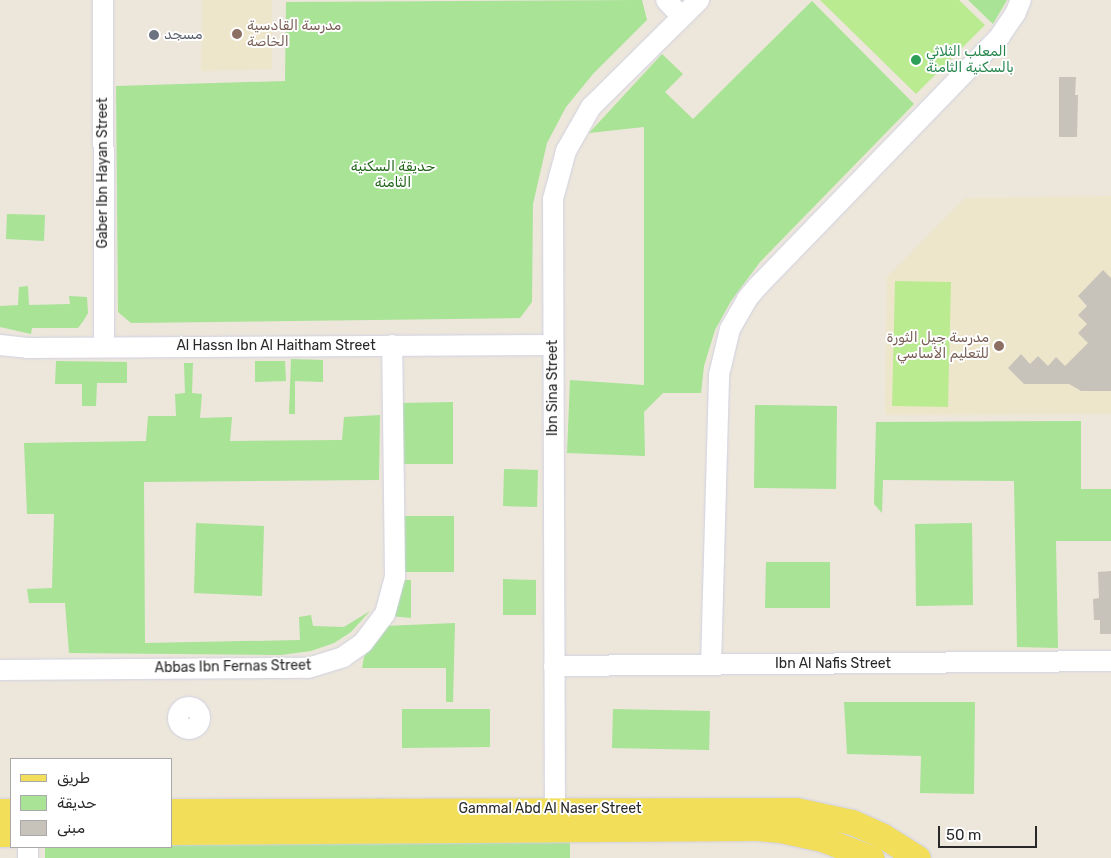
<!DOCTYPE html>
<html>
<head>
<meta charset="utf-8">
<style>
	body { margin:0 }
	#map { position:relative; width:1111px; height:858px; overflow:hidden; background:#ece6db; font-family:Rubik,Cairo,sans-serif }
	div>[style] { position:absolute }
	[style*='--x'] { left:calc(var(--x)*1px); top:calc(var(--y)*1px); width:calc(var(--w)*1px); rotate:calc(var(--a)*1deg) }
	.education>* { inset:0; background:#eee6ca }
	.green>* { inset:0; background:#a8e396 }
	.pitch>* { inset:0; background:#bbeb91 }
	.building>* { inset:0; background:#c7c3ba }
	.roads { filter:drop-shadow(0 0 1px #d0d1e2) drop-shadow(0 0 1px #d0d1e2) }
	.minor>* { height:20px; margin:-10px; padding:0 10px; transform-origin:10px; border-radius:10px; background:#fff }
	.minor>.ring { margin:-10px; padding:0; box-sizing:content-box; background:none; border:20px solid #fff; border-radius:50% }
	.major>* { height:25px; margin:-12.5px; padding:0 12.5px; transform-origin:12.5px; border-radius:12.5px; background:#f2de59 }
	.dots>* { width:14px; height:14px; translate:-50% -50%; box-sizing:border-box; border:2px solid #fff; border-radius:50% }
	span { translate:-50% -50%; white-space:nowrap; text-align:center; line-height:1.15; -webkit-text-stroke:4px #fff; paint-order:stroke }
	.education-label { font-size:14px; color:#785e54 }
	.left { translate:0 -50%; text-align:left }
	.right { translate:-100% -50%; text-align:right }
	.worship-label { font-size:14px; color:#5b616d }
	.leisure-label { font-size:14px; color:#27864d }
	.park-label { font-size:14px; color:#216619 }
	.street-label { font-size:14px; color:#292929 }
	.legend { position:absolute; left:10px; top:758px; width:162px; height:90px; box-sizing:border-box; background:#fff; border:1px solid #a9a9a9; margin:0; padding:6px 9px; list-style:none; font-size:15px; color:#292929 }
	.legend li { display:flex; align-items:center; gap:10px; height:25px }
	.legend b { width:25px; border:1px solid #a9a9a9 }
	.scale { position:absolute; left:938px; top:826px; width:99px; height:22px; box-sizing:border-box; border:2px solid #292929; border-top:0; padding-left:6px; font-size:15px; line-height:18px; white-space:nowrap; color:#292929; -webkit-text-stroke:4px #fff; paint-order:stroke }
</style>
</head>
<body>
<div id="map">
	<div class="education">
		<div style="clip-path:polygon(202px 0,272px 0,272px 69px,201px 71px)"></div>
		<div style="clip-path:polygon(1111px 196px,1111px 414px,885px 415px,887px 277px,965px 198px)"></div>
	</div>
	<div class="green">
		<div style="clip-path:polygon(642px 0,647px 20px,593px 74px,566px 107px,547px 143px,533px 204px,532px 302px,520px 318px,131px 323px,118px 312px,116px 86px,285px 81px,286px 2px)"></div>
		<div style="clip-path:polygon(968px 0,1007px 0,993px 24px)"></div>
		<div style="clip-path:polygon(812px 1px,914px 104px,760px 262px,731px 301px,715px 330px,704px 366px,701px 393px,663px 393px,644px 412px,645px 456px,567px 453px,570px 380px,644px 385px,644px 127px,589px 133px,662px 54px,683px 74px,665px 92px,693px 119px)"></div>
		<div style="clip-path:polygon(7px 214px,45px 215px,44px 241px,6px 239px)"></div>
		<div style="clip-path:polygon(28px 286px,29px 305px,70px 304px,69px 296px,87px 297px,88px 313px,84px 320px,78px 328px,32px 328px,31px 334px,0 327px,0 306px,18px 305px,19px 287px)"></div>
		<div style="clip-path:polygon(291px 359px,323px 360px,323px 382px,295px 381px,295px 414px,289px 414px)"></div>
		<div style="clip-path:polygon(56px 361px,127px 362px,127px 383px,97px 383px,96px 406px,82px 406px,82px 384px,55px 384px)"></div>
		<div style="clip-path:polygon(255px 361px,285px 361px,286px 381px,255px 382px)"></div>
		<div style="clip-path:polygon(184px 363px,193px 363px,192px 393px,202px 394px,200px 418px,232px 417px,230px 441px,342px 440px,344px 417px,380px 415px,379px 480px,144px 482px,145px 643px,300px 640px,299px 617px,311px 615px,313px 626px,344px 627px,370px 611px,351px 632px,334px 643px,311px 651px,281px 655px,69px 653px,65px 603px,29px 603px,27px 589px,52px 588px,54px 514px,27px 514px,24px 443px,146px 441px,148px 416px,176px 416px,175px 394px,185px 393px)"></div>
		<div style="clip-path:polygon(453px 402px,453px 464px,401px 464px,401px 403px)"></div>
		<div style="clip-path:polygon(755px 405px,837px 406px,836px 489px,754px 488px)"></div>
		<div style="clip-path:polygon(1081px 421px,1081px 489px,1111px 489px,1111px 541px,1056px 541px,1058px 648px,1017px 647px,1014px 481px,883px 480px,882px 513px,874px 504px,876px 422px)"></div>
		<div style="clip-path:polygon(504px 469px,538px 470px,537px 507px,503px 506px)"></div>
		<div style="clip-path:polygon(403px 516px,454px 516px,454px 572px,403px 572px)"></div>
		<div style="clip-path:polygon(196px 523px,264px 526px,262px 596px,194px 593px)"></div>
		<div style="clip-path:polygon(972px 523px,973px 605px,916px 606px,915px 524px)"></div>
		<div style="clip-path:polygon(766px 562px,830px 562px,830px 608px,765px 608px)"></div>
		<div style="clip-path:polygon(503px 579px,536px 580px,536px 615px,503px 615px)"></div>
		<div style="clip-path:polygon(402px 580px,411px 580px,411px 618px,390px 616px)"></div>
		<div style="clip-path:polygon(455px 623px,453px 702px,446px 702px,446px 668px,362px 668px,364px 657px,384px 626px)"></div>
		<div style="clip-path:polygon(844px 702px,975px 702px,974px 794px,920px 793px,921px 756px,847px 754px)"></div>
		<div style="clip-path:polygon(402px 709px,490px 709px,490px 747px,402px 748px)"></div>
		<div style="clip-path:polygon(613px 709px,710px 711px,709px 750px,612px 748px)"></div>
		<div style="clip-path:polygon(570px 835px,570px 858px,45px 858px,45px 847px,171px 847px,171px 838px)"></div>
	</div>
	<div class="pitch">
		<div style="clip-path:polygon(820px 0,959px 0,985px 25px,916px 94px)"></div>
		<div style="clip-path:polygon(895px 281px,951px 282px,948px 407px,892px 406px)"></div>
	</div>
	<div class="building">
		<div style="clip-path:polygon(1059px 77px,1076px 77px,1075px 95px,1078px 95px,1077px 137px,1059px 137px)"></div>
		<div style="clip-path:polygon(1103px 270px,1111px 278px,1111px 391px,1081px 391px,1069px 384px,1024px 384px,1008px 368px,1021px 354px,1030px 364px,1038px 356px,1048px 366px,1056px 357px,1065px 366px,1088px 343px,1078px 333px,1087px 324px,1078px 315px,1087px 306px,1078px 296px)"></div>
		<div style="clip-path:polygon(1111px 571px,1111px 634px,1100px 634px,1100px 620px,1094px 620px,1093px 599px,1099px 598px,1098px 572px)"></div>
	</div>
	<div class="roads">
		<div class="minor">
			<div style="--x:103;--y:0;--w:347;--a:89.8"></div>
			<div style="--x:666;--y:0;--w:23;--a:47"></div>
			<div style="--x:0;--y:345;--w:27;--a:6"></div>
			<div style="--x:27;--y:348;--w:525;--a:-0.33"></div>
			<div style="--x:711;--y:665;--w:290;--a:-88.4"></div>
			<div style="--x:719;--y:375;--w:47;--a:-76.6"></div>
			<div style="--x:730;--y:329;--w:34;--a:-60"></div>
			<div style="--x:747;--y:299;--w:17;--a:-50"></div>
			<div style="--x:758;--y:286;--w:348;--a:-45.9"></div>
			<div style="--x:1000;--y:36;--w:27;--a:-56"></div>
			<div style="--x:1015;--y:14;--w:15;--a:-67"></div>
			<div style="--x:554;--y:666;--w:557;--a:-0.51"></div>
			<div style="--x:0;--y:670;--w:308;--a:-0.4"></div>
			<div style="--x:308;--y:668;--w:37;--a:-17"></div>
			<div style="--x:343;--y:657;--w:24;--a:-35"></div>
			<div style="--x:363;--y:643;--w:36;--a:-53"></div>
			<div style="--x:385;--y:614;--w:38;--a:-75"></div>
			<div style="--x:395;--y:577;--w:232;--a:-90.7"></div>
			<div class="ring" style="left:178px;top:707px;width:2px;height:2px"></div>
			<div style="--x:555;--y:824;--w:625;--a:-90.18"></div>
			<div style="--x:553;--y:199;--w:50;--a:-74.8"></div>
			<div style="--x:566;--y:151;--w:51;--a:-60.4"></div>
			<div style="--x:591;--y:107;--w:152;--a:-44.7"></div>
			<div style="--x:28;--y:847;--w:11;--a:90"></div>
		</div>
		<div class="major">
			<div style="--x:0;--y:811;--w:11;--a:0"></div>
			<div style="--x:171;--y:811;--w:625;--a:-0.09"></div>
			<div style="--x:796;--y:810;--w:57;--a:12.1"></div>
			<div style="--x:852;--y:822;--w:34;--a:24"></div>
			<div style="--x:883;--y:836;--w:41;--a:32.2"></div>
			<div style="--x:171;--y:832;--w:586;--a:-0.39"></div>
			<div style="--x:757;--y:828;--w:23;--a:5"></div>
			<div style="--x:780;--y:830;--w:43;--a:12.1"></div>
			<div style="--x:822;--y:839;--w:53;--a:20.8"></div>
			<div style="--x:0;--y:834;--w:11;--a:0"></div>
		</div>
	</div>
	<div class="dots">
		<div style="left:237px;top:34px;background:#8d6e63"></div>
		<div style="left:154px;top:35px;background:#6b7280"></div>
		<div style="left:916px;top:60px;background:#2e9e5b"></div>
		<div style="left:999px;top:346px;background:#8d6e63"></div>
	</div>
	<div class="education-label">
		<span class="left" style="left:247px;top:34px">مدرسة القادسية<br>الخاصة</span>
		<span class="right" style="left:989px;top:346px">مدرسة جيل الثورة<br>للتعليم الأساسي</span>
	</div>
	<div class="worship-label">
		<span class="left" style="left:164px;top:35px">مسجد</span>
	</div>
	<div class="leisure-label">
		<span class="left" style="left:926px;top:60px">المعلب الثلاثي<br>بالسكنية الثامنة</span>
	</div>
	<div class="park-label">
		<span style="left:393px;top:175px">حديقة السكنية<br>الثامنة</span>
	</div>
	<div class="street-label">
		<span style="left:103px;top:173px;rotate:-90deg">Gaber Ibn Hayan Street</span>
		<span style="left:276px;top:346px">Al Hassn Ibn Al Haitham Street</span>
		<span style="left:553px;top:388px;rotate:-90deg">Ibn Sina Street</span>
		<span style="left:833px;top:664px">Ibn Al Nafis Street</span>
		<span style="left:233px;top:667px;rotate:-1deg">Abbas Ibn Fernas Street</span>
		<span style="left:550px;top:809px">Gammal Abd Al Naser Street</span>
	</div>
	<ul class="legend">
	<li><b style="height:6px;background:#f2de59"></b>طريق</li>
	<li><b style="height:14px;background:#a8e396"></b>حديقة</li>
	<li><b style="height:14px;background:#c7c3ba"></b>مبنى</li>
	</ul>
	<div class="scale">50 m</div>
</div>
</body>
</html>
